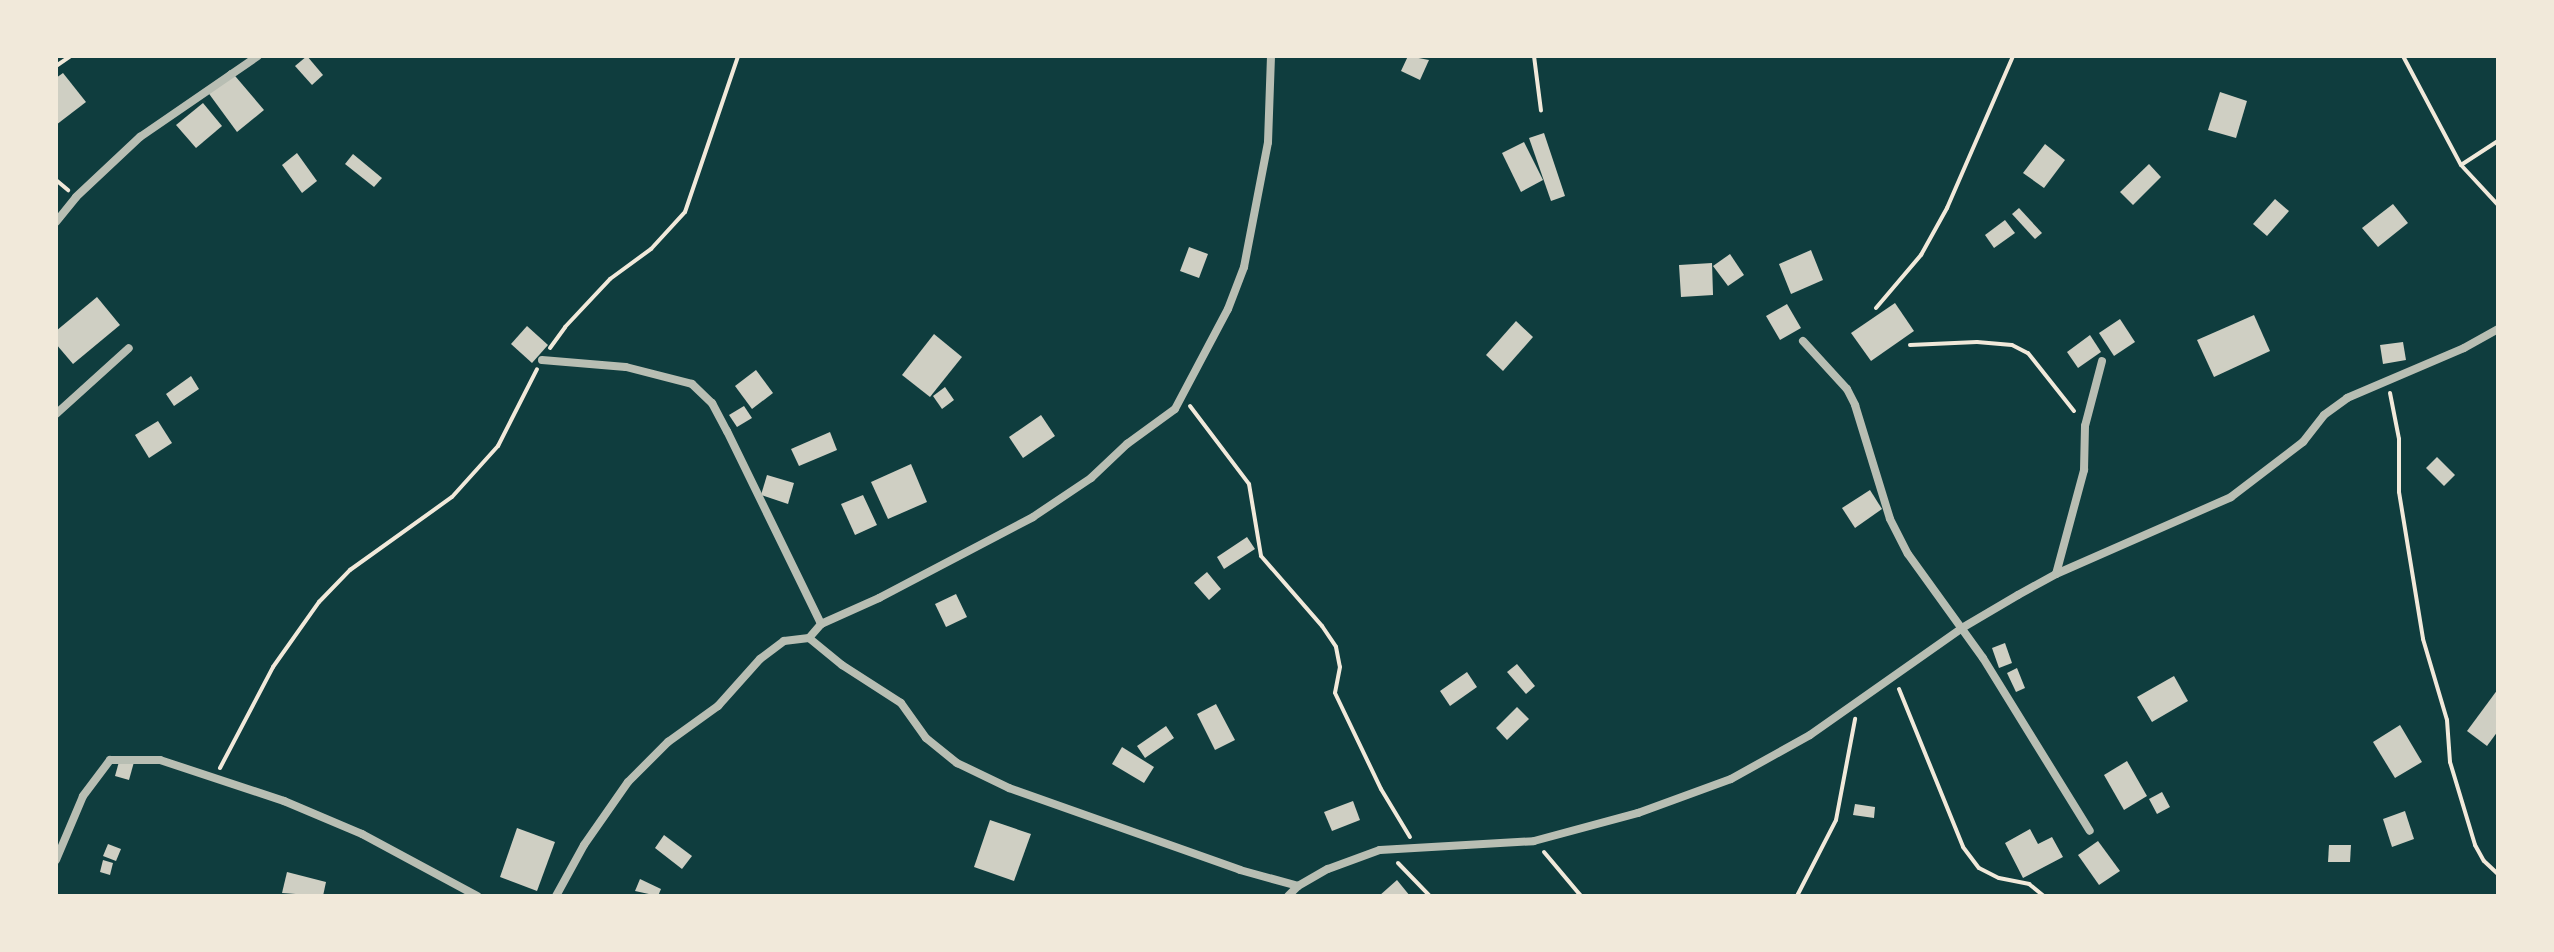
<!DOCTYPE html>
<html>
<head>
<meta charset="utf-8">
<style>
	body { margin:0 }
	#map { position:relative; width:2554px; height:952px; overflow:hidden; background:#0f3d3e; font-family:Manrope,sans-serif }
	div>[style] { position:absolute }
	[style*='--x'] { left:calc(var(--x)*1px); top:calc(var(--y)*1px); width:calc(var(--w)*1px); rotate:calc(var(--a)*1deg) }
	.building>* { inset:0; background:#cfcfc3 }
	.path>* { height:4px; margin:-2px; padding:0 2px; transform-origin:2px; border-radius:2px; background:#f1e9da }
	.minor>* { height:8px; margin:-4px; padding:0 4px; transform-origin:4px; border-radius:4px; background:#b8beb3 }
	span { translate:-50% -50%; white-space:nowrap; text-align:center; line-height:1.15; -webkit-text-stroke:7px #f1e9da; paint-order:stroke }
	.frame { position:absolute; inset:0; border:58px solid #f1e9da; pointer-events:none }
</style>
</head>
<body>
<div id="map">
	<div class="building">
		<div style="clip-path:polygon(307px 56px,323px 75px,312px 85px,295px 66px)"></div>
		<div style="clip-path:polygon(1408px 56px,1429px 60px,1420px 80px,1401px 71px)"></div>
		<div style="clip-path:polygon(230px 70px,264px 110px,237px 132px,207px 91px)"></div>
		<div style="clip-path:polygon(63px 73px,86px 102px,56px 125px,56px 78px)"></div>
		<div style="clip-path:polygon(2220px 92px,2247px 101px,2236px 138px,2208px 130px)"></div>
		<div style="clip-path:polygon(203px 103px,222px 126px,196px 148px,176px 125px)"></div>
		<div style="clip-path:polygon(1544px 133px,1565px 196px,1551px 201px,1529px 138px)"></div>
		<div style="clip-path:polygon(1524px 142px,1543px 180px,1521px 192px,1502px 153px)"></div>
		<div style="clip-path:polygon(2045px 144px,2065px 160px,2044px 188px,2023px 173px)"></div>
		<div style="clip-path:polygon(297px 153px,317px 181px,302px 193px,282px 165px)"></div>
		<div style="clip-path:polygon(353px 154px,382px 178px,374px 187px,345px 164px)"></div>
		<div style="clip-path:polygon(2149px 164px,2161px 177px,2133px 205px,2120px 192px)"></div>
		<div style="clip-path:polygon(2275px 199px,2289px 211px,2267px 236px,2253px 224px)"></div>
		<div style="clip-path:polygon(2393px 204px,2408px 223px,2378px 247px,2362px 228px)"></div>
		<div style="clip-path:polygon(2019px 208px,2042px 233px,2035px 239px,2012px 214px)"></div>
		<div style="clip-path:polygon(2005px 220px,2015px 233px,1994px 248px,1985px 235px)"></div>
		<div style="clip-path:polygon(1189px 247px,1208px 254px,1199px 278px,1180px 271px)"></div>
		<div style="clip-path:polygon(1811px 250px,1823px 280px,1791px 294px,1779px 264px)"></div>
		<div style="clip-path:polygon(1730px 254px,1744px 275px,1728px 286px,1713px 266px)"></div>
		<div style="clip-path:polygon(1712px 263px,1713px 295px,1681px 297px,1679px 265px)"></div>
		<div style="clip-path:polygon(97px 297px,120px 325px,73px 364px,56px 344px,56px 331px)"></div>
		<div style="clip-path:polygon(1895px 303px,1914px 331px,1871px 361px,1851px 333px)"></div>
		<div style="clip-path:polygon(1787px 304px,1801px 328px,1780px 340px,1766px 316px)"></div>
		<div style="clip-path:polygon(2254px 315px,2270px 351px,2214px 377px,2197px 340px)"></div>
		<div style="clip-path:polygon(2120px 319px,2135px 342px,2114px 356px,2099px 333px)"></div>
		<div style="clip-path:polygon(1516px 321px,1533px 337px,1503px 371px,1486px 355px)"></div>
		<div style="clip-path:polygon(527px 326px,548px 345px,532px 363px,511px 344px)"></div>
		<div style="clip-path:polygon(934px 334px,962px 357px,930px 397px,902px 375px)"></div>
		<div style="clip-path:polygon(2090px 335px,2101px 352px,2078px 368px,2067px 352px)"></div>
		<div style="clip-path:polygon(2403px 342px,2406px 360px,2383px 364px,2380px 345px)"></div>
		<div style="clip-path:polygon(756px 370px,773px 393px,752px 409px,735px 386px)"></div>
		<div style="clip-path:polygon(191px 376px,199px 389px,174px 406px,166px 394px)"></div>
		<div style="clip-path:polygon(945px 387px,954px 400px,942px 409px,933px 396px)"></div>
		<div style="clip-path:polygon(744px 406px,752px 418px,737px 427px,729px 415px)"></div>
		<div style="clip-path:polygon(1041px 415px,1055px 436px,1023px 458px,1009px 437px)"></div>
		<div style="clip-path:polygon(158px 421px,172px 443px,149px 458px,135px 435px)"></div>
		<div style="clip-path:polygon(830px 432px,837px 450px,799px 466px,791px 449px)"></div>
		<div style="clip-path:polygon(2437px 457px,2455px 475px,2444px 486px,2426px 468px)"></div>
		<div style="clip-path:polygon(911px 464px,927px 502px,888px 519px,871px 482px)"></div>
		<div style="clip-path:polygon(767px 475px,794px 483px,788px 504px,761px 495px)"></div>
		<div style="clip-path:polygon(1870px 490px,1882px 509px,1855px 528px,1842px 508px)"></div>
		<div style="clip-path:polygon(863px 495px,877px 525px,855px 535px,841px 504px)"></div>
		<div style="clip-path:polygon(1247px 537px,1255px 549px,1224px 569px,1217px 557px)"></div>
		<div style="clip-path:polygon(1207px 572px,1221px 589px,1209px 600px,1194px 583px)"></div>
		<div style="clip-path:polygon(956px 594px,967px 617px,946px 627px,935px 604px)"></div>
		<div style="clip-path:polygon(2005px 643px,2012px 663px,1999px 668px,1992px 648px)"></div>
		<div style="clip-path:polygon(1517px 664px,1535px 686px,1526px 694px,1507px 672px)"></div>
		<div style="clip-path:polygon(2017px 668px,2025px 688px,2016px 692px,2007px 673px)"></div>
		<div style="clip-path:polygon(1467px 672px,1477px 687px,1450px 706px,1440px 691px)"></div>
		<div style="clip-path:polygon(2174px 676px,2188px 701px,2152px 722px,2137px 697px)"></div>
		<div style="clip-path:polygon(2498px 689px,2498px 731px,2487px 746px,2467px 731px)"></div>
		<div style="clip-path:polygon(1216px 704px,1235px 740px,1215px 750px,1197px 714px)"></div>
		<div style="clip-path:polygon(1517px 707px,1529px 719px,1507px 740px,1496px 728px)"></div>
		<div style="clip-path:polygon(2400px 725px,2422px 762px,2395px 778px,2373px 742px)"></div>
		<div style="clip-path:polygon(1166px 726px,1174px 738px,1145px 758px,1137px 746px)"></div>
		<div style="clip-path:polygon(1122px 747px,1154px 767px,1144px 783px,1112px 764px)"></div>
		<div style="clip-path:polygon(120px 758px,134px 762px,129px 780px,115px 776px)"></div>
		<div style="clip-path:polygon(2127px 761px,2147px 796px,2124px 810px,2104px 775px)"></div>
		<div style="clip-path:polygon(2162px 792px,2170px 807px,2157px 814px,2149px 799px)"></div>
		<div style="clip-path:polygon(1353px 801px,1360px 820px,1332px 831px,1324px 812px)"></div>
		<div style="clip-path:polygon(1855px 804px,1875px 807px,1874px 818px,1853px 815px)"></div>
		<div style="clip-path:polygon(2405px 811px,2414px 839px,2392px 847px,2383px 819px)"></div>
		<div style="clip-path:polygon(990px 820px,1031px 834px,1014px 881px,974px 867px)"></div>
		<div style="clip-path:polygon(517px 828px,555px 842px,537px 891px,500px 877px)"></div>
		<div style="clip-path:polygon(2030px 829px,2038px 844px,2052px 837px,2063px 857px,2023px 878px,2005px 843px)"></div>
		<div style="clip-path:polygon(664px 835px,692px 856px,682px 869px,655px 848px)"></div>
		<div style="clip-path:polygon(2098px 841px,2120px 871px,2099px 885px,2078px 855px)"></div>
		<div style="clip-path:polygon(108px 844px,121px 849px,116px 861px,103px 856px)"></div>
		<div style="clip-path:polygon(2329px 845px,2351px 845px,2350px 862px,2328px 862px)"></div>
		<div style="clip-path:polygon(103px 860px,113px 863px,110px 875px,100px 872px)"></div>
		<div style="clip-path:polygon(287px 872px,326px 882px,323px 896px,282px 893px)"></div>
		<div style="clip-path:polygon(640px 879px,661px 889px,658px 896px,635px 891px)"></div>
		<div style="clip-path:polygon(1397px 880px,1410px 896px,1379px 896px)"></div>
	</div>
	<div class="path">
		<div style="--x:1534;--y:56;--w:55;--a:82.7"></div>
		<div style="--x:2403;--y:56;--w:123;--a:62"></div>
		<div style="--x:2461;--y:165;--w:54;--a:47.2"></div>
		<div style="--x:56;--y:66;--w:18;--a:-34"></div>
		<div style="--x:2461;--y:165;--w:44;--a:-33"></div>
		<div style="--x:56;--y:180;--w:16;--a:40"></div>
		<div style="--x:1876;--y:308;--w:70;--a:-49.7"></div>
		<div style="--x:1921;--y:255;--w:54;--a:-61"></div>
		<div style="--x:1947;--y:208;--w:166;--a:-66.5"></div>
		<div style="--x:1910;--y:345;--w:67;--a:-2.6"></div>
		<div style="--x:1977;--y:342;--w:35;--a:5"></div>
		<div style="--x:2012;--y:345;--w:18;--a:27"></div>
		<div style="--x:2028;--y:353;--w:74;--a:51.6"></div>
		<div style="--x:550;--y:348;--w:26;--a:-54"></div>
		<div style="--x:565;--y:327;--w:66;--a:-46.8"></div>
		<div style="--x:610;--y:279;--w:51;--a:-36.2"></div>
		<div style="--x:651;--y:249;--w:50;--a:-47.4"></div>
		<div style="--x:685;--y:212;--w:165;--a:-71.2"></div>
		<div style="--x:2390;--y:393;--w:47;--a:78.9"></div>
		<div style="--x:2399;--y:439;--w:53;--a:90"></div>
		<div style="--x:2399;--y:492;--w:149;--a:80.7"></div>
		<div style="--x:2423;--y:639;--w:84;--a:73.5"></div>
		<div style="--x:2447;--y:720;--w:42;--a:85.9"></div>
		<div style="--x:2450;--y:762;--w:87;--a:73.2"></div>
		<div style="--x:2475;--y:845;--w:18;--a:61"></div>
		<div style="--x:2484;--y:861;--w:19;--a:43"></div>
		<div style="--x:1190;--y:406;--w:98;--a:52.9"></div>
		<div style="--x:1249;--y:484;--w:73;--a:80.5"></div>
		<div style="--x:1261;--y:556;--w:93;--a:48.9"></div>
		<div style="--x:1322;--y:626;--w:25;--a:56"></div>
		<div style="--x:1336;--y:647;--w:20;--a:79"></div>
		<div style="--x:1340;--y:667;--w:26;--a:101"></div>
		<div style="--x:1335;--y:693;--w:106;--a:64.4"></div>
		<div style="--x:1381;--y:789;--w:56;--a:58.9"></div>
		<div style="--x:1899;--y:689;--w:170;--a:67.9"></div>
		<div style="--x:1963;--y:847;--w:26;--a:53"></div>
		<div style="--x:1979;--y:868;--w:22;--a:27"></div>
		<div style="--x:1999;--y:878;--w:31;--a:11"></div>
		<div style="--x:2029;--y:884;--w:19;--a:39"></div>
		<div style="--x:220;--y:768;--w:114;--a:-62.3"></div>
		<div style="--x:273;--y:667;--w:80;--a:-54.7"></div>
		<div style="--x:319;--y:602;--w:45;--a:-45.9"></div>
		<div style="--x:350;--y:570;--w:125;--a:-35.6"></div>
		<div style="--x:452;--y:497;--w:69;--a:-48"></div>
		<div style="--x:498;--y:446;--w:86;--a:-63.1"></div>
		<div style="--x:1544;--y:852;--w:57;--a:49.9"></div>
		<div style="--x:1398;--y:863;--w:46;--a:45.9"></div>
		<div style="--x:1797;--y:896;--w:85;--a:-62.8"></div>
		<div style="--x:1836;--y:820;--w:103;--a:-79.3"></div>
	</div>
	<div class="minor">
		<div style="--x:56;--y:222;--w:32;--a:-51"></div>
		<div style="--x:76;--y:197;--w:88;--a:-43.2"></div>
		<div style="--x:140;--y:137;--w:143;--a:-34.5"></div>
		<div style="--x:1803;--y:341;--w:65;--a:47.5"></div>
		<div style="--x:1847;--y:389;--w:18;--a:63"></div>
		<div style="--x:1855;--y:405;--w:119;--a:72.9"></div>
		<div style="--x:1890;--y:519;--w:39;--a:63"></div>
		<div style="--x:1908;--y:554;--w:128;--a:54.2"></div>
		<div style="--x:1983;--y:658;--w:203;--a:58.3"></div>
		<div style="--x:542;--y:360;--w:84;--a:4.8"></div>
		<div style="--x:626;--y:367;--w:68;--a:14.4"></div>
		<div style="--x:692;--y:384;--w:28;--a:44"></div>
		<div style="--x:712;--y:403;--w:32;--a:62"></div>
		<div style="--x:727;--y:431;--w:215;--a:64"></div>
		<div style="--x:56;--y:414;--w:98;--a:-42.1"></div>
		<div style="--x:2056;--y:574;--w:108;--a:-74.9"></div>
		<div style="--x:2084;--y:470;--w:44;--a:-88.7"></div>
		<div style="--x:2085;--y:426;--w:67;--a:-75.3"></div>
		<div style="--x:809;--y:638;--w:43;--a:39.3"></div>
		<div style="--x:842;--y:665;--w:70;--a:32.8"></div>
		<div style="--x:901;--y:703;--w:43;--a:54.5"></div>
		<div style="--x:926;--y:738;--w:40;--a:39"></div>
		<div style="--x:957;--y:763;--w:58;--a:25.7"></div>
		<div style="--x:1009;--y:788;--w:245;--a:19.5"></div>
		<div style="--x:1240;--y:870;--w:60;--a:15.4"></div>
		<div style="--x:56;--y:860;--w:69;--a:-67.1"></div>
		<div style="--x:83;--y:796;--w:45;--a:-53.1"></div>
		<div style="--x:110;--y:760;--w:50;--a:0"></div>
		<div style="--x:160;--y:760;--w:131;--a:18.3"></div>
		<div style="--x:284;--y:801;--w:85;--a:22.9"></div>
		<div style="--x:362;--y:834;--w:131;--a:28.3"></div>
		<div style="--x:556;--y:896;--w:58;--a:-61.2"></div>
		<div style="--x:584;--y:845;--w:77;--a:-55.1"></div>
		<div style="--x:628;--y:782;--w:57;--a:-45"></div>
		<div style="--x:668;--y:742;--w:62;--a:-35.8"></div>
		<div style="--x:718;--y:706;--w:63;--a:-48.2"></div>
		<div style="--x:760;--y:659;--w:30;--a:-37"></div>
		<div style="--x:784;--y:641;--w:25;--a:-7"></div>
		<div style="--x:809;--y:638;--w:18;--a:-49"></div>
		<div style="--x:821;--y:624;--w:64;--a:-24.1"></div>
		<div style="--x:879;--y:598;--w:174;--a:-27.7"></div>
		<div style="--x:1033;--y:517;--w:70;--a:-33.9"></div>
		<div style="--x:1091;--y:478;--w:50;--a:-43.4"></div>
		<div style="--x:1127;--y:444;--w:59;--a:-36.1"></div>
		<div style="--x:1175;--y:409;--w:113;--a:-62.1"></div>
		<div style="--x:1228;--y:309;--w:45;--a:-69.1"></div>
		<div style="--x:1244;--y:267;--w:127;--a:-79.1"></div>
		<div style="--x:1268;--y:142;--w:86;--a:-88"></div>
		<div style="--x:1288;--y:896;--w:14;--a:-45"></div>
		<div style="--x:1298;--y:886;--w:34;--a:-30"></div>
		<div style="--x:1328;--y:869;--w:55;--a:-20.1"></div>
		<div style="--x:1380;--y:850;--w:154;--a:-3.3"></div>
		<div style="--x:1534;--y:841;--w:108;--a:-15.1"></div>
		<div style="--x:1638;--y:813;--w:99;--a:-20.1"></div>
		<div style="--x:1731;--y:779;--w:90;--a:-29.1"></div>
		<div style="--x:1810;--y:735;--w:186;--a:-35.1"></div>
		<div style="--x:1962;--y:628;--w:65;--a:-30.5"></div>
		<div style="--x:2018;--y:595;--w:43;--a:-28.9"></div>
		<div style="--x:2056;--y:574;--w:191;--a:-23.7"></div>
		<div style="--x:2231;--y:497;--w:91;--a:-37.4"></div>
		<div style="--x:2303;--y:442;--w:34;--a:-52"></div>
		<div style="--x:2324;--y:415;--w:29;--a:-36"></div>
		<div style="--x:2347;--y:398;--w:127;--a:-23.1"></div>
		<div style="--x:2464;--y:348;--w:39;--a:-29"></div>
	</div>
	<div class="frame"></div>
</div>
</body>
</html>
